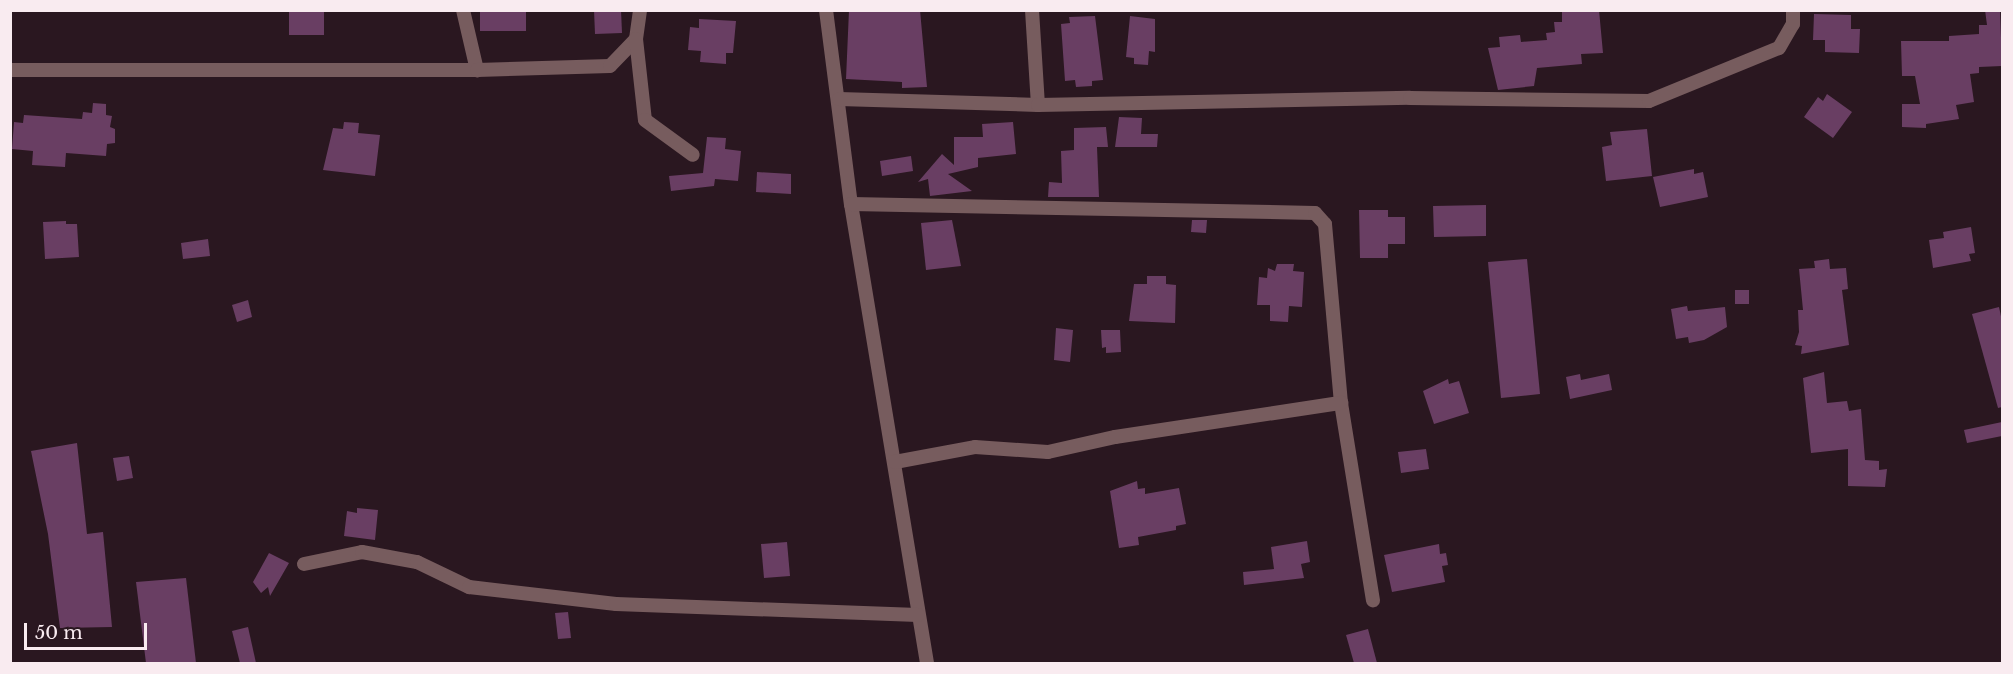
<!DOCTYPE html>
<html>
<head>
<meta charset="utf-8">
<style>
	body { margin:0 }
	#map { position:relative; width:2013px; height:674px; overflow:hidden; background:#2a1720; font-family:"Libre Baskerville",serif }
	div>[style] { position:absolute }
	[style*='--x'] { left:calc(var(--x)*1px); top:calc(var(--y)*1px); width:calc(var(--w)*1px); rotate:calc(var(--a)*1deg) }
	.building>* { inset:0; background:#693e63 }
	.street>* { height:14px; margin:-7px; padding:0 7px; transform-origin:7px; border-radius:7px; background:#775c5e }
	span { translate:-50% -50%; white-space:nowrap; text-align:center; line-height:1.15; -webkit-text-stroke:4.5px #2a1720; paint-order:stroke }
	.frame { position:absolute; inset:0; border:12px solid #f9ebf0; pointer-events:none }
	.scale { position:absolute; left:24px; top:623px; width:123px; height:27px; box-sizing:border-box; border:3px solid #f9ebf0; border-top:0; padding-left:8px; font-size:18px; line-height:21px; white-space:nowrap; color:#f9ebf0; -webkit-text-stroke:4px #2a1720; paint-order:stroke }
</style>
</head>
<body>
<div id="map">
	<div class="building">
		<div style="clip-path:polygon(289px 10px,324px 10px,324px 35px,289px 35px)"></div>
		<div style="clip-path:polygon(480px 10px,526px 10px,526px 31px,480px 31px)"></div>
		<div style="clip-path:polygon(594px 10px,621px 10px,622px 33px,595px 34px)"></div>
		<div style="clip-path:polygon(849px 10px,920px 10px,927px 87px,902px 88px,902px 82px,846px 79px)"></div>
		<div style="clip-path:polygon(1599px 10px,1603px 53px,1581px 54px,1582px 64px,1537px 68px,1534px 86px,1498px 90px,1488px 48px,1500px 47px,1499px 37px,1520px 35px,1521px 42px,1547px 40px,1546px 33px,1555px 32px,1554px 22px,1562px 22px,1562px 12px)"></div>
		<div style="clip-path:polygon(1985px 10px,2000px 10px,2002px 66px,1979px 67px,1979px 73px,1970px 74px,1974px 102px,1956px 105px,1959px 119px,1926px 124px,1926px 128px,1902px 127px,1902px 104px,1920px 104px,1915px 76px,1902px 76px,1901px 41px,1949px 41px,1949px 36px,1979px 34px,1979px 25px,1987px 25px)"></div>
		<div style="clip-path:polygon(1814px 14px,1851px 15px,1851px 29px,1860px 29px,1859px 53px,1825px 52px,1825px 40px,1813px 40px)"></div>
		<div style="clip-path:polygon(1095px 16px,1103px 80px,1092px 81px,1092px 86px,1076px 87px,1075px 80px,1065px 81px,1061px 24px,1070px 23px,1069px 17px)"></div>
		<div style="clip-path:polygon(1130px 16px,1155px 19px,1155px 52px,1149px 51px,1148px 65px,1134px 64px,1134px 58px,1126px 57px)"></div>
		<div style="clip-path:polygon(699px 19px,736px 21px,733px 53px,726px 53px,726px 64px,700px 62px,701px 51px,688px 50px,690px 27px,699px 28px)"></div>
		<div style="clip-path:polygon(1827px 94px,1852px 112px,1833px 138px,1804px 117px,1818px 97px,1823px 101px)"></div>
		<div style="clip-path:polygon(93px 103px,106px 104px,106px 115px,112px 116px,110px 127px,115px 129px,115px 143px,107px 144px,106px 156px,66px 153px,65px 167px,32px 165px,33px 151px,12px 149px,14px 122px,23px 123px,24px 115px,82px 119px,83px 112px,92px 113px)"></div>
		<div style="clip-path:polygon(1119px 117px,1142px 118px,1141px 134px,1158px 134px,1157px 147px,1115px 147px)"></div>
		<div style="clip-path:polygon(344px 122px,359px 123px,358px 133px,380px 135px,375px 176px,323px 170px,333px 128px,343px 129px)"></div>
		<div style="clip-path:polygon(1013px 122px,1016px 154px,978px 158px,978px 167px,948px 174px,972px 191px,930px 196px,928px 179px,918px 182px,942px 154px,954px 165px,954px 137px,983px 137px,982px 124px)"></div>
		<div style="clip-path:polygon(1106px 127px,1108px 147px,1097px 147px,1099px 197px,1048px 197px,1049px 182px,1062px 183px,1061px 151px,1074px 150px,1074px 128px)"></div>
		<div style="clip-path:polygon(1647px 129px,1652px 176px,1606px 181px,1602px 147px,1612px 145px,1610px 132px)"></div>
		<div style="clip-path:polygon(707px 137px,726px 138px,725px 149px,741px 151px,738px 181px,715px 179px,714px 186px,671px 191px,669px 176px,703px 173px)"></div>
		<div style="clip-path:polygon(911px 156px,913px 171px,882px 176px,880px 161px)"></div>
		<div style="clip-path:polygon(1694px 169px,1694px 174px,1703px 172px,1708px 197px,1660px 207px,1653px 177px)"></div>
		<div style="clip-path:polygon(757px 172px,791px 174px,791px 194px,756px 192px)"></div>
		<div style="clip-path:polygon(1486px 205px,1486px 236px,1434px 237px,1433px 206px)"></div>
		<div style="clip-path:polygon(1359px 210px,1388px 210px,1388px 217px,1405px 217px,1405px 244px,1388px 244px,1388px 258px,1360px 258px)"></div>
		<div style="clip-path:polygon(952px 220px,961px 266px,926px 270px,921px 223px)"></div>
		<div style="clip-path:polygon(1192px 220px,1207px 220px,1206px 233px,1191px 232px)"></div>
		<div style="clip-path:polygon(66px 221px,66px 224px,77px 224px,79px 257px,45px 259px,43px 222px)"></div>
		<div style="clip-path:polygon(1971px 227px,1975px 253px,1969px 254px,1971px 261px,1933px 268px,1929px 240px,1944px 238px,1943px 232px)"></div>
		<div style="clip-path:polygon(208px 239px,210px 256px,183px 259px,181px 243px)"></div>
		<div style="clip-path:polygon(1527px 259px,1540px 394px,1501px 398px,1488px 262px)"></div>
		<div style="clip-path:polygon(1829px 259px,1830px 269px,1846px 268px,1848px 289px,1842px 290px,1849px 345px,1801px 354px,1802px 346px,1795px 345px,1799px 332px,1798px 310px,1803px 310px,1799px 269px,1815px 268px,1814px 261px)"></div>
		<div style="clip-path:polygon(1277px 264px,1294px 264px,1293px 271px,1304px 272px,1302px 307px,1289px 306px,1288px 322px,1270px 321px,1270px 305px,1257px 305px,1259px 277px,1267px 278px,1268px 268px,1275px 271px)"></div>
		<div style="clip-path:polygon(1147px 276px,1166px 276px,1166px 284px,1176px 285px,1175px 323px,1129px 321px,1134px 284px,1147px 284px)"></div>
		<div style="clip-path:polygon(1735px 290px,1749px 290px,1749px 304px,1735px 304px)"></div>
		<div style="clip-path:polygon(248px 300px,252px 317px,237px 322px,232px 305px)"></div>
		<div style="clip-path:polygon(1687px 306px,1688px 311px,1725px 307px,1727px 327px,1704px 340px,1689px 343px,1688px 337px,1676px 339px,1671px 309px)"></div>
		<div style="clip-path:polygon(1999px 307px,2002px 321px,2002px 407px,1998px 408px,1972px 314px)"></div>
		<div style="clip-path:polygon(1056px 328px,1073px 330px,1070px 362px,1054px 360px)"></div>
		<div style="clip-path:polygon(1101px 330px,1120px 330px,1121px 352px,1106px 353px,1106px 347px,1102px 348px)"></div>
		<div style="clip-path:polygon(1824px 372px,1827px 403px,1847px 401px,1849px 411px,1861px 409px,1865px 460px,1879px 461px,1879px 470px,1887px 469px,1885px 487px,1848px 486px,1848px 449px,1811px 453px,1803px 378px)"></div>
		<div style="clip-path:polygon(1580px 374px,1581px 380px,1609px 374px,1612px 390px,1570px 399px,1566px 377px)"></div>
		<div style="clip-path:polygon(1448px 379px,1449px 384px,1459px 381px,1469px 413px,1434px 424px,1423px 391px)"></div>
		<div style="clip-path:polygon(2002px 422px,2002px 436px,1967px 443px,1964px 430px)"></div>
		<div style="clip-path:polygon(77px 443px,87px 534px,103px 532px,112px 627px,60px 628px,48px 534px,31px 451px)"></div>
		<div style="clip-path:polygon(1426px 449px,1429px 469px,1401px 473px,1398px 452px)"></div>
		<div style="clip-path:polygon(129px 456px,133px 478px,117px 481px,113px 458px)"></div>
		<div style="clip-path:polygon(1137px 481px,1138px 489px,1145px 488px,1145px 494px,1179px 488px,1186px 524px,1176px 526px,1176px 530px,1138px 537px,1139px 545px,1119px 548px,1110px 491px)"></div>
		<div style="clip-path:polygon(357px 508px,378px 510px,375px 540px,344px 536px,347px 511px,357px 513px)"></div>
		<div style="clip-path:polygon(1307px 541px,1310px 562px,1301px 564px,1304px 578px,1244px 585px,1243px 572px,1274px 569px,1271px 547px)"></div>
		<div style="clip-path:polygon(787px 542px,790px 576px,764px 578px,761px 544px)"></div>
		<div style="clip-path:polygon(1439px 544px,1440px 554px,1446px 553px,1448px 565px,1442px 566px,1445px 582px,1392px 592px,1384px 555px)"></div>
		<div style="clip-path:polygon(269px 553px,289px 563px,270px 596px,268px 587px,261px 593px,253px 582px)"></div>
		<div style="clip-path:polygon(186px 578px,196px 663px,146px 663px,136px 582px)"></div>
		<div style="clip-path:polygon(568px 612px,571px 638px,558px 639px,555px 613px)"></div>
		<div style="clip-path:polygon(248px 627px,256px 663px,240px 663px,232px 631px)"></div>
		<div style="clip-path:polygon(1368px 629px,1377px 663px,1354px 663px,1346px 635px)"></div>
	</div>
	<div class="street">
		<div style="--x:463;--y:10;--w:62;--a:76.9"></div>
		<div style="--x:826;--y:10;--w:196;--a:82.7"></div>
		<div style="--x:851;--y:204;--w:466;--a:80.6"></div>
		<div style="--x:1032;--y:10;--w:95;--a:86.4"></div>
		<div style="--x:636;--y:39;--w:29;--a:-82"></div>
		<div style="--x:10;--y:70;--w:467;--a:0"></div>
		<div style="--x:477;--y:70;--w:133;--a:-1.7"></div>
		<div style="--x:610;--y:66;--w:37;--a:-46"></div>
		<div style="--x:636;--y:39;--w:81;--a:83.7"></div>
		<div style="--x:645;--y:120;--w:59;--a:36.1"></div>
		<div style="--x:839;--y:99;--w:199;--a:1.7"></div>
		<div style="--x:1038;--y:105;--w:372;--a:-1.1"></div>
		<div style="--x:1410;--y:98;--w:239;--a:0.7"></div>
		<div style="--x:1649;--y:101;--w:140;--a:-22.2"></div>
		<div style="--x:1779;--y:48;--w:28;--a:-60"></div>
		<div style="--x:1793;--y:24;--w:14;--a:-90"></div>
		<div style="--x:851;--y:204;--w:464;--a:1.1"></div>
		<div style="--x:1315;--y:213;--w:15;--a:48"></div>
		<div style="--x:1325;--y:224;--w:180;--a:84.9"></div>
		<div style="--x:1341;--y:403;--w:200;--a:80.8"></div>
		<div style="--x:895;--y:462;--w:81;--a:-10.6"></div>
		<div style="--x:975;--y:447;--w:73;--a:3.9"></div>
		<div style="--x:1048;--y:452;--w:69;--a:-12.6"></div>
		<div style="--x:1115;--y:437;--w:229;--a:-8.6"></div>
		<div style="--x:304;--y:564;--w:59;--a:-11.7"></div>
		<div style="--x:362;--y:552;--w:56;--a:10.3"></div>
		<div style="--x:417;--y:562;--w:58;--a:25.7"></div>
		<div style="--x:469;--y:587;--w:148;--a:6.6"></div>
		<div style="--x:616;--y:604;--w:302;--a:2.1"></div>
	</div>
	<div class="frame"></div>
	<div class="scale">50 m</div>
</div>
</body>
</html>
